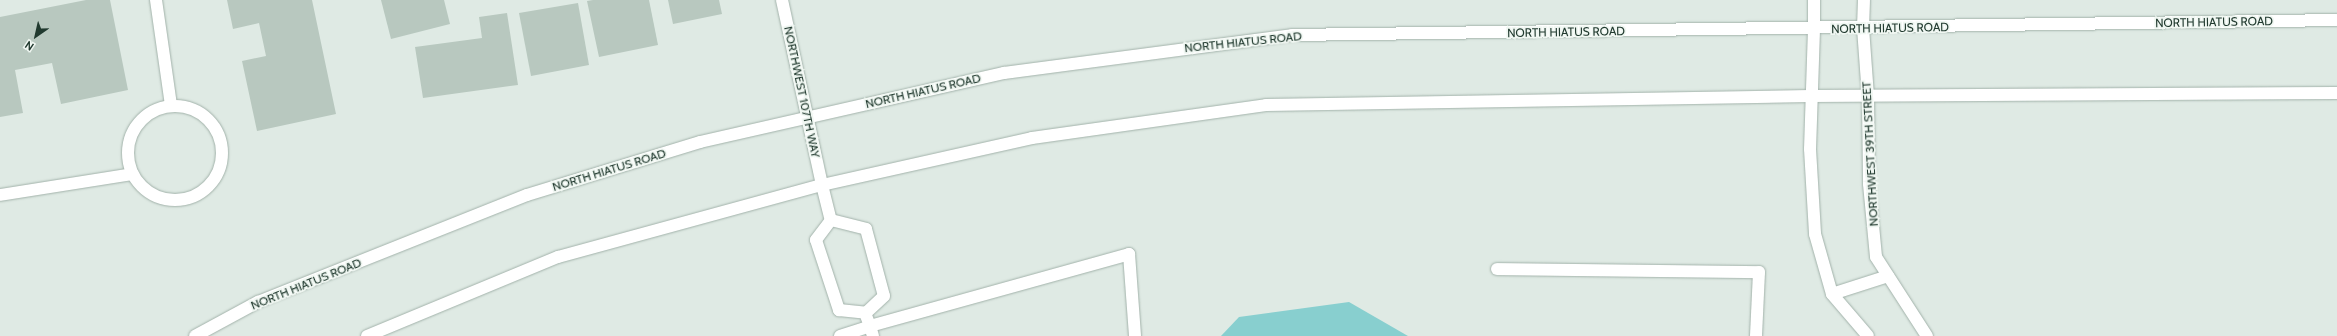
<!DOCTYPE html>
<html>
<head>
<meta charset="utf-8">
<style>
	body { margin:0 }
	#map { position:relative; width:2337px; height:336px; overflow:hidden; background:#dfeae4; font-family:Cabin,sans-serif }
	div>[style] { position:absolute }
	[style*='--x'] { left:calc(var(--x)*1px); top:calc(var(--y)*1px); width:calc(var(--w)*1px); rotate:calc(var(--a)*1deg) }
	.water>* { inset:0; background:#88cfcf }
	.building>* { inset:0; background:#b8c8bf }
	.roads { filter:drop-shadow(0 0 1px #a2b2aa) drop-shadow(0 0 1px #a2b2aa) }
	.lane>* { height:12px; margin:-6px; padding:0 6px; transform-origin:6px; border-radius:6px; background:#fff }
	.lane>.ring { margin:-6px; padding:0; box-sizing:content-box; background:none; border:12px solid #fff; border-radius:50% }
	.street>* { height:12px; margin:-6px; padding:0 6px; transform-origin:6px; border-radius:6px; background:#fff }
	.secondary>* { height:12px; margin:-6px; padding:0 6px; transform-origin:6px; border-radius:6px; background:#fff }
	span { translate:-50% -50%; white-space:nowrap; text-align:center; line-height:1.15; -webkit-text-stroke:3.5px #f0f7f2; paint-order:stroke }
	.street-label { font-size:12px; color:#213a2f }
	.north { position:absolute; left:16px; top:16px; width:40px; height:40px; -webkit-text-stroke:3px #f0f7f2; paint-order:stroke; rotate:214deg; font-size:11px; font-weight:700; line-height:16px; text-align:center; color:#213a2f }
	.north::after { content:''; display:block; margin:auto; width:14px; height:18px; background:#213a2f; clip-path:polygon(50% 0,100% 100%,50% 72%,0 100%) }
</style>
</head>
<body>
<div id="map">
	<div class="water">
		<div style="clip-path:polygon(1349px 302px,1408px 336px,1221px 336px,1239px 317px)"></div>
	</div>
	<div class="building">
		<div style="clip-path:polygon(86px 0,110px 0,128px 90px,61px 104px,52px 63px,15px 70px,23px 113px,0 117px,0 17px)"></div>
		<div style="clip-path:polygon(227px 0,312px 0,336px 114px,257px 131px,242px 61px,266px 56px,259px 23px,233px 29px)"></div>
		<div style="clip-path:polygon(381px 0,444px 0,450px 24px,391px 39px)"></div>
		<div style="clip-path:polygon(593px 0,649px 0,658px 45px,599px 57px,587px 1px)"></div>
		<div style="clip-path:polygon(668px 0,719px 0,722px 14px,673px 24px)"></div>
		<div style="clip-path:polygon(578px 3px,589px 65px,531px 76px,519px 13px)"></div>
		<div style="clip-path:polygon(507px 13px,518px 85px,423px 98px,415px 47px,482px 38px,479px 17px)"></div>
	</div>
	<div class="roads">
		<div class="lane">
			<div style="--x:156;--y:0;--w:106;--a:81.9"></div>
			<div style="--x:1863;--y:28;--w:28;--a:-88"></div>
			<div style="--x:1814;--y:29;--w:29;--a:-90"></div>
			<div class="ring" style="left:128px;top:106px;width:82px;height:82px"></div>
			<div style="--x:822;--y:185;--w:36;--a:76"></div>
			<div style="--x:0;--y:195;--w:134;--a:-9"></div>
			<div style="--x:831;--y:220;--w:36;--a:14"></div>
			<div style="--x:866;--y:229;--w:69;--a:75"></div>
			<div style="--x:884;--y:296;--w:25;--a:137"></div>
			<div style="--x:831;--y:220;--w:25;--a:127"></div>
			<div style="--x:816;--y:240;--w:74;--a:71.8"></div>
			<div style="--x:839;--y:310;--w:27;--a:6"></div>
			<div style="--x:1497;--y:269;--w:262;--a:0.7"></div>
			<div style="--x:1759;--y:272;--w:64;--a:92.7"></div>
			<div style="--x:840;--y:336;--w:32;--a:-18"></div>
			<div style="--x:870;--y:326;--w:9;--a:-111"></div>
			<div style="--x:873;--y:336;--w:10;--a:-107"></div>
			<div style="--x:870;--y:326;--w:269;--a:-15.5"></div>
			<div style="--x:1129;--y:254;--w:82;--a:85.8"></div>
		</div>
		<div class="street">
			<div style="--x:782;--y:0;--w:189;--a:77.8"></div>
			<div style="--x:1863;--y:28;--w:68;--a:85.8"></div>
			<div style="--x:1868;--y:96;--w:88;--a:89.3"></div>
			<div style="--x:1869;--y:184;--w:73;--a:84.5"></div>
			<div style="--x:1876;--y:257;--w:94;--a:57.2"></div>
			<div style="--x:1814;--y:29;--w:120;--a:91.9"></div>
			<div style="--x:1810;--y:149;--w:85;--a:86.6"></div>
			<div style="--x:1815;--y:234;--w:62;--a:74.2"></div>
			<div style="--x:1832;--y:294;--w:55;--a:49.4"></div>
			<div style="--x:1832;--y:294;--w:59;--a:-17.8"></div>
		</div>
		<div class="secondary">
			<div style="--x:195;--y:336;--w:72;--a:-28.4"></div>
			<div style="--x:258;--y:302;--w:289;--a:-21.7"></div>
			<div style="--x:527;--y:195;--w:181;--a:-17"></div>
			<div style="--x:700;--y:142;--w:312;--a:-12.8"></div>
			<div style="--x:1004;--y:73;--w:290;--a:-7.5"></div>
			<div style="--x:1292;--y:35;--w:1045;--a:-0.82"></div>
			<div style="--x:367;--y:336;--w:207;--a:-22.5"></div>
			<div style="--x:558;--y:257;--w:274;--a:-15.3"></div>
			<div style="--x:822;--y:185;--w:215;--a:-12.6"></div>
			<div style="--x:1032;--y:138;--w:236;--a:-8"></div>
			<div style="--x:1266;--y:105;--w:544;--a:-0.95"></div>
			<div style="--x:1810;--y:96;--w:527;--a:-0.33"></div>
		</div>
	</div>
	<div class="street-label">
		<span style="left:2214px;top:22px;rotate:-1deg">NORTH HIATUS ROAD</span>
		<span style="left:1890px;top:28px;rotate:-1deg">NORTH HIATUS ROAD</span>
		<span style="left:1566px;top:32px;rotate:-1deg">NORTH HIATUS ROAD</span>
		<span style="left:1243px;top:42px;rotate:-6deg">NORTH HIATUS ROAD</span>
		<span style="left:923px;top:91px;rotate:-13deg">NORTH HIATUS ROAD</span>
		<span style="left:802px;top:92px;rotate:78deg">NORTHWEST 107TH WAY</span>
		<span style="left:1870px;top:154px;rotate:-93deg">NORTHWEST 39TH STREET</span>
		<span style="left:609px;top:170px;rotate:-17deg">NORTH HIATUS ROAD</span>
		<span style="left:306px;top:284px;rotate:-22deg">NORTH HIATUS ROAD</span>
	</div>
	<div class="north">N</div>
</div>
</body>
</html>
